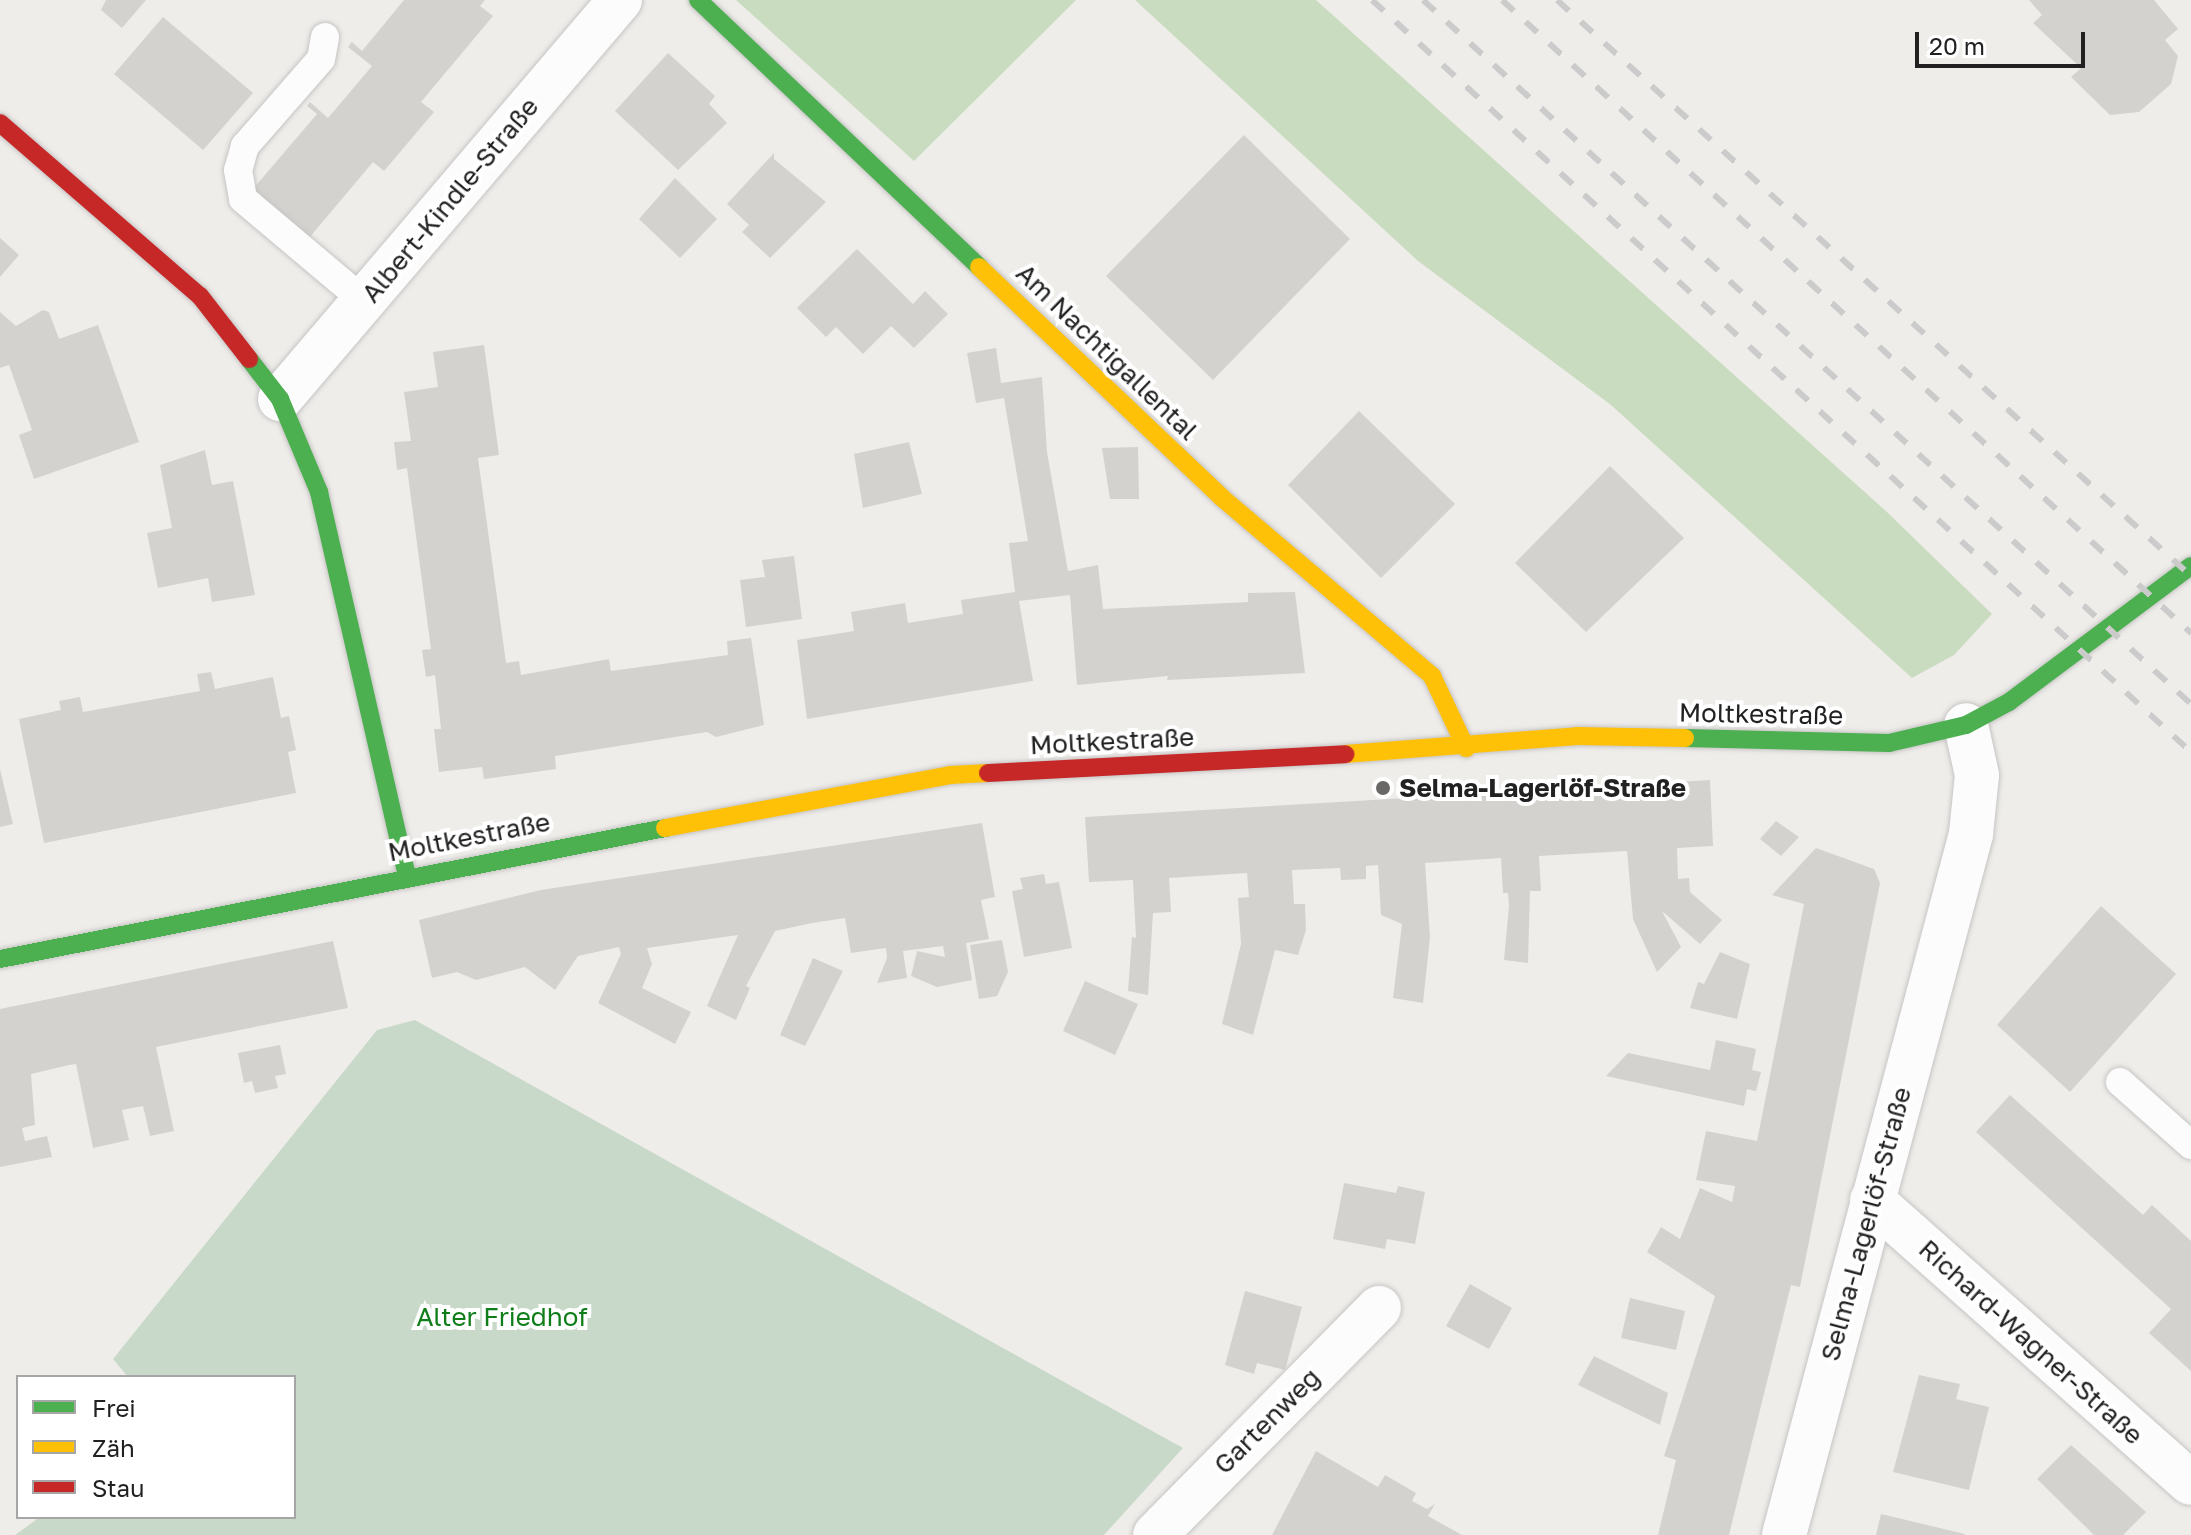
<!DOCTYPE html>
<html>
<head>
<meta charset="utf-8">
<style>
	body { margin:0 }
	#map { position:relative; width:2191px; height:1535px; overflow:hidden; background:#efedea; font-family:"Golos Text",sans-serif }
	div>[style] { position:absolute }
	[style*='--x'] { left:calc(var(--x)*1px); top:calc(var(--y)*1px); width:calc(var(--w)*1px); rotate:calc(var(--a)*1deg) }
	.forest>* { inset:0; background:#cadcc0 }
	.cemetery>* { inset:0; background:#c9d9c9 }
	.building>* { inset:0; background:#d4d2cf }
	.roads { filter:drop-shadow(0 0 2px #c6c5c4) drop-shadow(0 0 2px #c6c5c4) }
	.lane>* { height:28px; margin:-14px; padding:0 14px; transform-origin:14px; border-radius:14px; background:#fdfcfc }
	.street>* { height:44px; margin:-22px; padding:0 22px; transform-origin:22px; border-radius:22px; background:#fdfcfc }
	.fast>* { height:18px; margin:-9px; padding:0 9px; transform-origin:9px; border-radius:9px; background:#4caf50 }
	.slow>* { height:18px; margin:-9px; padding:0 9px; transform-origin:9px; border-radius:9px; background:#ffc107 }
	.jam>* { height:18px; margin:-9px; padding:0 9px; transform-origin:9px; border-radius:9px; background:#c62828 }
	.rail>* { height:6px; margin-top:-3px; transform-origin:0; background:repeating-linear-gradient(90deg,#cbcbcb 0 16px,transparent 0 32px) }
	.dots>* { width:22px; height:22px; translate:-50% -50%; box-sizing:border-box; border:4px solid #fff; border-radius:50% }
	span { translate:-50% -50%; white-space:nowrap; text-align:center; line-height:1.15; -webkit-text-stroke:8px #fff; paint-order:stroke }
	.street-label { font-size:26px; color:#212121 }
	.poi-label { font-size:26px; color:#212121; font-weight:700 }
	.left { translate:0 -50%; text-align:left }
	.park-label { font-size:26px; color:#0f7e19 }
	.legend { position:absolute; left:16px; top:1375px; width:280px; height:144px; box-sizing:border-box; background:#fff; border:2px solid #a6a6a6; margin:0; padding:10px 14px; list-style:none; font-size:24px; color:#212121 }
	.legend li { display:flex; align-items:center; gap:16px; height:40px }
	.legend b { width:40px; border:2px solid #a6a6a6 }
	.scale { position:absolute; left:1915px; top:32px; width:170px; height:36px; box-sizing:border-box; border:4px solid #212121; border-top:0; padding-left:10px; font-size:24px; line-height:28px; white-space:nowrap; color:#212121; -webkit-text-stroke:6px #fff; paint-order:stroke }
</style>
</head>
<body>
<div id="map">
	<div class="forest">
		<div style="clip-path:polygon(736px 0,1076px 0,914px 161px)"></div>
		<div style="clip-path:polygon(1135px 0,1316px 0,1887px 512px,1992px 614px,1954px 655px,1912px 678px,1611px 405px,1418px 261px)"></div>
	</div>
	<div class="cemetery">
		<div style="clip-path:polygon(415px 1020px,994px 1343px,1183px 1448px,1104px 1535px,15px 1535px,40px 1517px,294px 1517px,294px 1377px,128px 1377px,113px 1359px,377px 1030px)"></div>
	</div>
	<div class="building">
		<div style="clip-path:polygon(106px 0,146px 0,122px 28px,101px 10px)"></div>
		<div style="clip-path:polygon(404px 0,485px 0,480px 6px,493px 16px,421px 102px,434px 112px,384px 171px,373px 162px,309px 238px,252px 190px,317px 114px,307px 106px,310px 102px,328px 118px,372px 66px,348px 47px,352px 42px,362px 51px)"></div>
		<div style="clip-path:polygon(2029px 0,2154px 0,2178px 29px,2165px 40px,2178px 56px,2171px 84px,2139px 112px,2110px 115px,2071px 77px,2081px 68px,2033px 23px,2042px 15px)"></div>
		<div style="clip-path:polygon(163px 17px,253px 93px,203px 150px,114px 74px)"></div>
		<div style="clip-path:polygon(668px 53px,715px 96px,709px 104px,727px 123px,678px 170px,615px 111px)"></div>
		<div style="clip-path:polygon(1244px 135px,1350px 239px,1213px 380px,1106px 276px)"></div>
		<div style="clip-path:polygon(774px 153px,774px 159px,826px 202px,770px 258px,742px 232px,749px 225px,727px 204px)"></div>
		<div style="clip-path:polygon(675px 178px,717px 219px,680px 258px,639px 219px)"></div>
		<div style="clip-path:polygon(0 238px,19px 255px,0 277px)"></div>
		<div style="clip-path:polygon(857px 249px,913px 304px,925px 291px,948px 314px,914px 348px,891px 326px,863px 354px,836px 327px,826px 337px,797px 308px)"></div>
		<div style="clip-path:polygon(43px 310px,49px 312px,59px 339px,98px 325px,139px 442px,34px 479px,19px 435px,32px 430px,9px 365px,0 368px,0 312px,16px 326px)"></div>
		<div style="clip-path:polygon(484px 345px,499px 455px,478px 458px,506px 663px,519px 661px,521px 675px,609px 659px,611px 671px,728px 655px,727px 641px,751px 638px,764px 725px,716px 737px,707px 732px,555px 756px,556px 769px,484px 779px,482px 767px,439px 772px,434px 729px,441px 729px,435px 675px,426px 677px,422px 650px,431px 649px,407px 468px,397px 470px,394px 442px,411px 441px,404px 392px,438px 387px,433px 352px)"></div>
		<div style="clip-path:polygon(996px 348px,1001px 383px,1042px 377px,1047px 452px,1068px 571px,1098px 565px,1103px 609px,1248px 602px,1248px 593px,1295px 592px,1305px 673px,1167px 680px,1168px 676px,1077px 685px,1070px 595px,1019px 601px,1033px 681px,807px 719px,797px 640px,854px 631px,851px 612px,905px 603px,908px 623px,963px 614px,961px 600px,1015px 592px,1009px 543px,1028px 541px,1004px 398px,976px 403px,967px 353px)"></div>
		<div style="clip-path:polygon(1359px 411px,1455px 504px,1381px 578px,1288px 485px)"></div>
		<div style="clip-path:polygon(909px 442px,922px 494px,863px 508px,854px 454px)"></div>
		<div style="clip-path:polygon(1138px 447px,1139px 499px,1110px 499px,1102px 448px)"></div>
		<div style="clip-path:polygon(205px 450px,212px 485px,233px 481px,255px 595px,212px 602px,208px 578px,158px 588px,147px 533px,172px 528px,160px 465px)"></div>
		<div style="clip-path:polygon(1610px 466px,1684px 538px,1586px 632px,1515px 563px)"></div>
		<div style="clip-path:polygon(794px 556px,802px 619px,746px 627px,740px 580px,765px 577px,762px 560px)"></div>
		<div style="clip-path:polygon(211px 672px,215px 689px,273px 677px,281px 718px,289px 716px,296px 750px,288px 752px,296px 793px,44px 843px,19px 719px,61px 710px,59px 701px,80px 697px,83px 712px,200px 691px,197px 674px)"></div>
		<div style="clip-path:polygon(0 769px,13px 824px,0 827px)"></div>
		<div style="clip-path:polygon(1710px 780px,1713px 846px,1677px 848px,1678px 879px,1689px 878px,1690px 892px,1722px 920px,1700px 944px,1662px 911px,1681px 947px,1657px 972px,1633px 919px,1627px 851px,1539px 856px,1541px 891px,1530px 891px,1528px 963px,1504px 960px,1509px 906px,1508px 893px,1503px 893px,1501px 858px,1425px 863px,1430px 937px,1423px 1003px,1393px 998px,1402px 924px,1381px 915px,1378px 865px,1366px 866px,1366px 879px,1341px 880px,1340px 868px,1292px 870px,1294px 904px,1305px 904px,1306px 930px,1298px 955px,1275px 950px,1253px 1035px,1222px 1024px,1241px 944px,1238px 898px,1249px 897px,1247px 873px,1169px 878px,1171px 912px,1153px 913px,1148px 995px,1128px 991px,1132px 937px,1136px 938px,1133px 880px,1089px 882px,1085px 817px)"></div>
		<div style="clip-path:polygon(1776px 821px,1799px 837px,1781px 856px,1760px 839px)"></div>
		<div style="clip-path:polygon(982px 823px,995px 897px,981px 900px,989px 939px,966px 943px,972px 980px,937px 987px,911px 976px,917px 951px,945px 957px,943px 946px,903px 951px,907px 978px,877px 983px,887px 958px,886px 948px,851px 953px,845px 918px,812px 923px,775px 931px,746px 986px,750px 988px,736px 1020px,707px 1006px,738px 935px,647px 948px,652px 964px,642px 988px,691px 1012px,675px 1044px,598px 1003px,621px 954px,619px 947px,578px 956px,555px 990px,525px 967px,476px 980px,457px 972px,432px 978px,419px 920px,541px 890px)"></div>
		<div style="clip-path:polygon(1816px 848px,1874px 869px,1880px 883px,1800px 1287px,1791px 1285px,1729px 1535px,1658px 1535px,1676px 1460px,1664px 1456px,1715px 1296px,1647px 1252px,1661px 1227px,1680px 1239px,1700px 1188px,1732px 1202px,1735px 1186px,1696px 1180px,1706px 1131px,1757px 1141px,1804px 904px,1772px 895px)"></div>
		<div style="clip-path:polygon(1044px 874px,1046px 884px,1059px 882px,1072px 948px,1024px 957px,1012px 891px,1023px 889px,1020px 878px)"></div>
		<div style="clip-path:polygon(2101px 906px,2176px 974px,2070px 1092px,1997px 1025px)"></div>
		<div style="clip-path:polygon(1002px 940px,1008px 972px,997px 996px,979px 999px,970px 945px)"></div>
		<div style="clip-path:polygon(333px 941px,348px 1008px,156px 1047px,174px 1131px,150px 1136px,143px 1106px,122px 1110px,129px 1140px,93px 1148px,76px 1064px,69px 1065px,31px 1074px,35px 1125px,22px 1128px,25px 1141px,47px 1136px,52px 1157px,0 1167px,0 1009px)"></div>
		<div style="clip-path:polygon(1720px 952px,1750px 964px,1737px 1019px,1690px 1008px,1698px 982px,1704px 984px)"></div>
		<div style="clip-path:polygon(813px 958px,843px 971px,805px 1046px,780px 1035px)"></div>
		<div style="clip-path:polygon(1085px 981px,1138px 1004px,1115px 1055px,1063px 1031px)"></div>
		<div style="clip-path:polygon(1716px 1040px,1756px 1049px,1752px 1070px,1761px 1072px,1756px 1091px,1747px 1089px,1744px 1106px,1606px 1076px,1628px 1053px,1710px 1070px)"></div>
		<div style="clip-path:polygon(280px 1045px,286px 1074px,275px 1076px,278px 1088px,255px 1093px,252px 1081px,244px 1083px,238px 1053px)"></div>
		<div style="clip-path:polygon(2010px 1095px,2143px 1215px,2152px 1205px,2191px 1241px,2191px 1371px,2149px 1333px,2171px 1309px,1976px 1132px)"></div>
		<div style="clip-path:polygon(1344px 1183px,1396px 1193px,1398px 1186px,1425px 1192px,1415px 1244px,1387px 1239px,1385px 1249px,1333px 1239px)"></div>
		<div style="clip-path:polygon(1470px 1284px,1512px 1308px,1489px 1349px,1446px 1326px)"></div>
		<div style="clip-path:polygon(1245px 1291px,1302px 1307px,1285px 1370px,1257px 1363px,1254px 1374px,1225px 1365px)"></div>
		<div style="clip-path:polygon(1630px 1298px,1685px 1311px,1676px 1350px,1621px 1338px)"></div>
		<div style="clip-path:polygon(1594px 1356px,1668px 1393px,1660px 1425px,1578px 1385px)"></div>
		<div style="clip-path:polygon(1919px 1375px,1960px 1384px,1956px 1399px,1989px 1407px,1969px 1490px,1893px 1472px)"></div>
		<div style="clip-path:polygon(2071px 1445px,2146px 1512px,2123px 1535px,2094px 1535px,2037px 1479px)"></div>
		<div style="clip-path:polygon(1316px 1451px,1378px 1487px,1385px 1475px,1416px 1493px,1412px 1501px,1427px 1509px,1435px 1504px,1428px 1516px,1462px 1535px,1272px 1535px)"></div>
		<div style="clip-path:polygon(1881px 1514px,1965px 1534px,1965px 1535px,1876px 1535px)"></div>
	</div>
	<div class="roads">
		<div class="lane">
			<div style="--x:325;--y:37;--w:22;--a:100"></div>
			<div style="--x:321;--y:59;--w:116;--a:131.1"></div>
			<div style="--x:245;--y:146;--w:25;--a:106"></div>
			<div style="--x:238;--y:170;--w:29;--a:80"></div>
			<div style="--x:243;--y:199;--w:158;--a:40.1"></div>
			<div style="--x:2120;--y:1082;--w:95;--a:41.6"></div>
		</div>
		<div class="street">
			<div style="--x:280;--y:399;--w:524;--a:-49.56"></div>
			<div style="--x:1872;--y:1200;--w:426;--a:41.6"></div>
			<div style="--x:1155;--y:1535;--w:319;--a:-45.4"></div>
			<div style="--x:1784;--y:1535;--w:726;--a:-75.06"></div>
			<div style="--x:1971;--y:834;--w:59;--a:-84.2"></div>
			<div style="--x:1977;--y:775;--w:51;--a:-102.4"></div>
		</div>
		<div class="fast">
			<div style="--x:698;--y:0;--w:388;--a:43.5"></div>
			<div style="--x:249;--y:359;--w:51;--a:52.2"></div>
			<div style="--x:280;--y:399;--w:101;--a:67.2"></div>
			<div style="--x:319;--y:492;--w:393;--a:77.1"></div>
			<div style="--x:1685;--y:738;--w:204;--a:1.4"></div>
			<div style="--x:1889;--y:743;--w:79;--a:-13.2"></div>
			<div style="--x:1966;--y:725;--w:49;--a:-28.1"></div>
			<div style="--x:2009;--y:702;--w:227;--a:-36.8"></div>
			<div style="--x:0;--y:959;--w:678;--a:-11.14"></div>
		</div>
		<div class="slow">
			<div style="--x:979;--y:267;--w:334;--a:43.5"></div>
			<div style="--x:1221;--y:497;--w:277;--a:40.3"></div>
			<div style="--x:1432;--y:676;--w:80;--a:64.7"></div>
			<div style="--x:1345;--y:754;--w:233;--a:-4.4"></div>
			<div style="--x:1577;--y:736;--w:108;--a:1.1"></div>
			<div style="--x:665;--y:828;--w:290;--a:-10.5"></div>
			<div style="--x:950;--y:775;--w:38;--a:-3"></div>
		</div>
		<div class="jam">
			<div style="--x:0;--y:123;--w:264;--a:40.9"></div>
			<div style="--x:200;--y:296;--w:80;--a:52.1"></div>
			<div style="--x:988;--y:773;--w:358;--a:-3"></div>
		</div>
	</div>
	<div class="rail">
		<div style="--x:1372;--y:0;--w:1112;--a:42.56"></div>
		<div style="--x:1423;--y:0;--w:1042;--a:42.51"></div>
		<div style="--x:1502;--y:0;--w:936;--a:42.57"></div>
		<div style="--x:1557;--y:0;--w:857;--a:42.26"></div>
	</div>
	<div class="dots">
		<div style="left:1383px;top:788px;background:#696867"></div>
	</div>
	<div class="street-label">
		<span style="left:450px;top:200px;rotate:-50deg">Albert-Kindle-Straße</span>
		<span style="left:1107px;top:352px;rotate:44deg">Am Nachtigallental</span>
		<span style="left:1761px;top:714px;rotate:1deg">Moltkestraße</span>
		<span style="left:1112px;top:741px;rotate:-3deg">Moltkestraße</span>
		<span style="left:469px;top:837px;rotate:-11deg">Moltkestraße</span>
		<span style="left:1866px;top:1224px;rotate:-75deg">Selma-Lagerlöf-Straße</span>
		<span style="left:2031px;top:1342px;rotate:42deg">Richard-Wagner-Straße</span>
		<span style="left:1267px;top:1421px;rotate:-45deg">Gartenweg</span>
	</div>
	<div class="poi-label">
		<span class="left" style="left:1399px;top:788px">Selma-Lagerlöf-Straße</span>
	</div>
	<div class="park-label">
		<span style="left:502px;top:1317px">Alter Friedhof</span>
	</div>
	<ul class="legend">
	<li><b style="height:10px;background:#4caf50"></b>Frei</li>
	<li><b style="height:10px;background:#ffc107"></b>Zäh</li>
	<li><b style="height:10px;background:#c62828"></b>Stau</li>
	</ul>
	<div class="scale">20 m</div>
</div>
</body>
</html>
